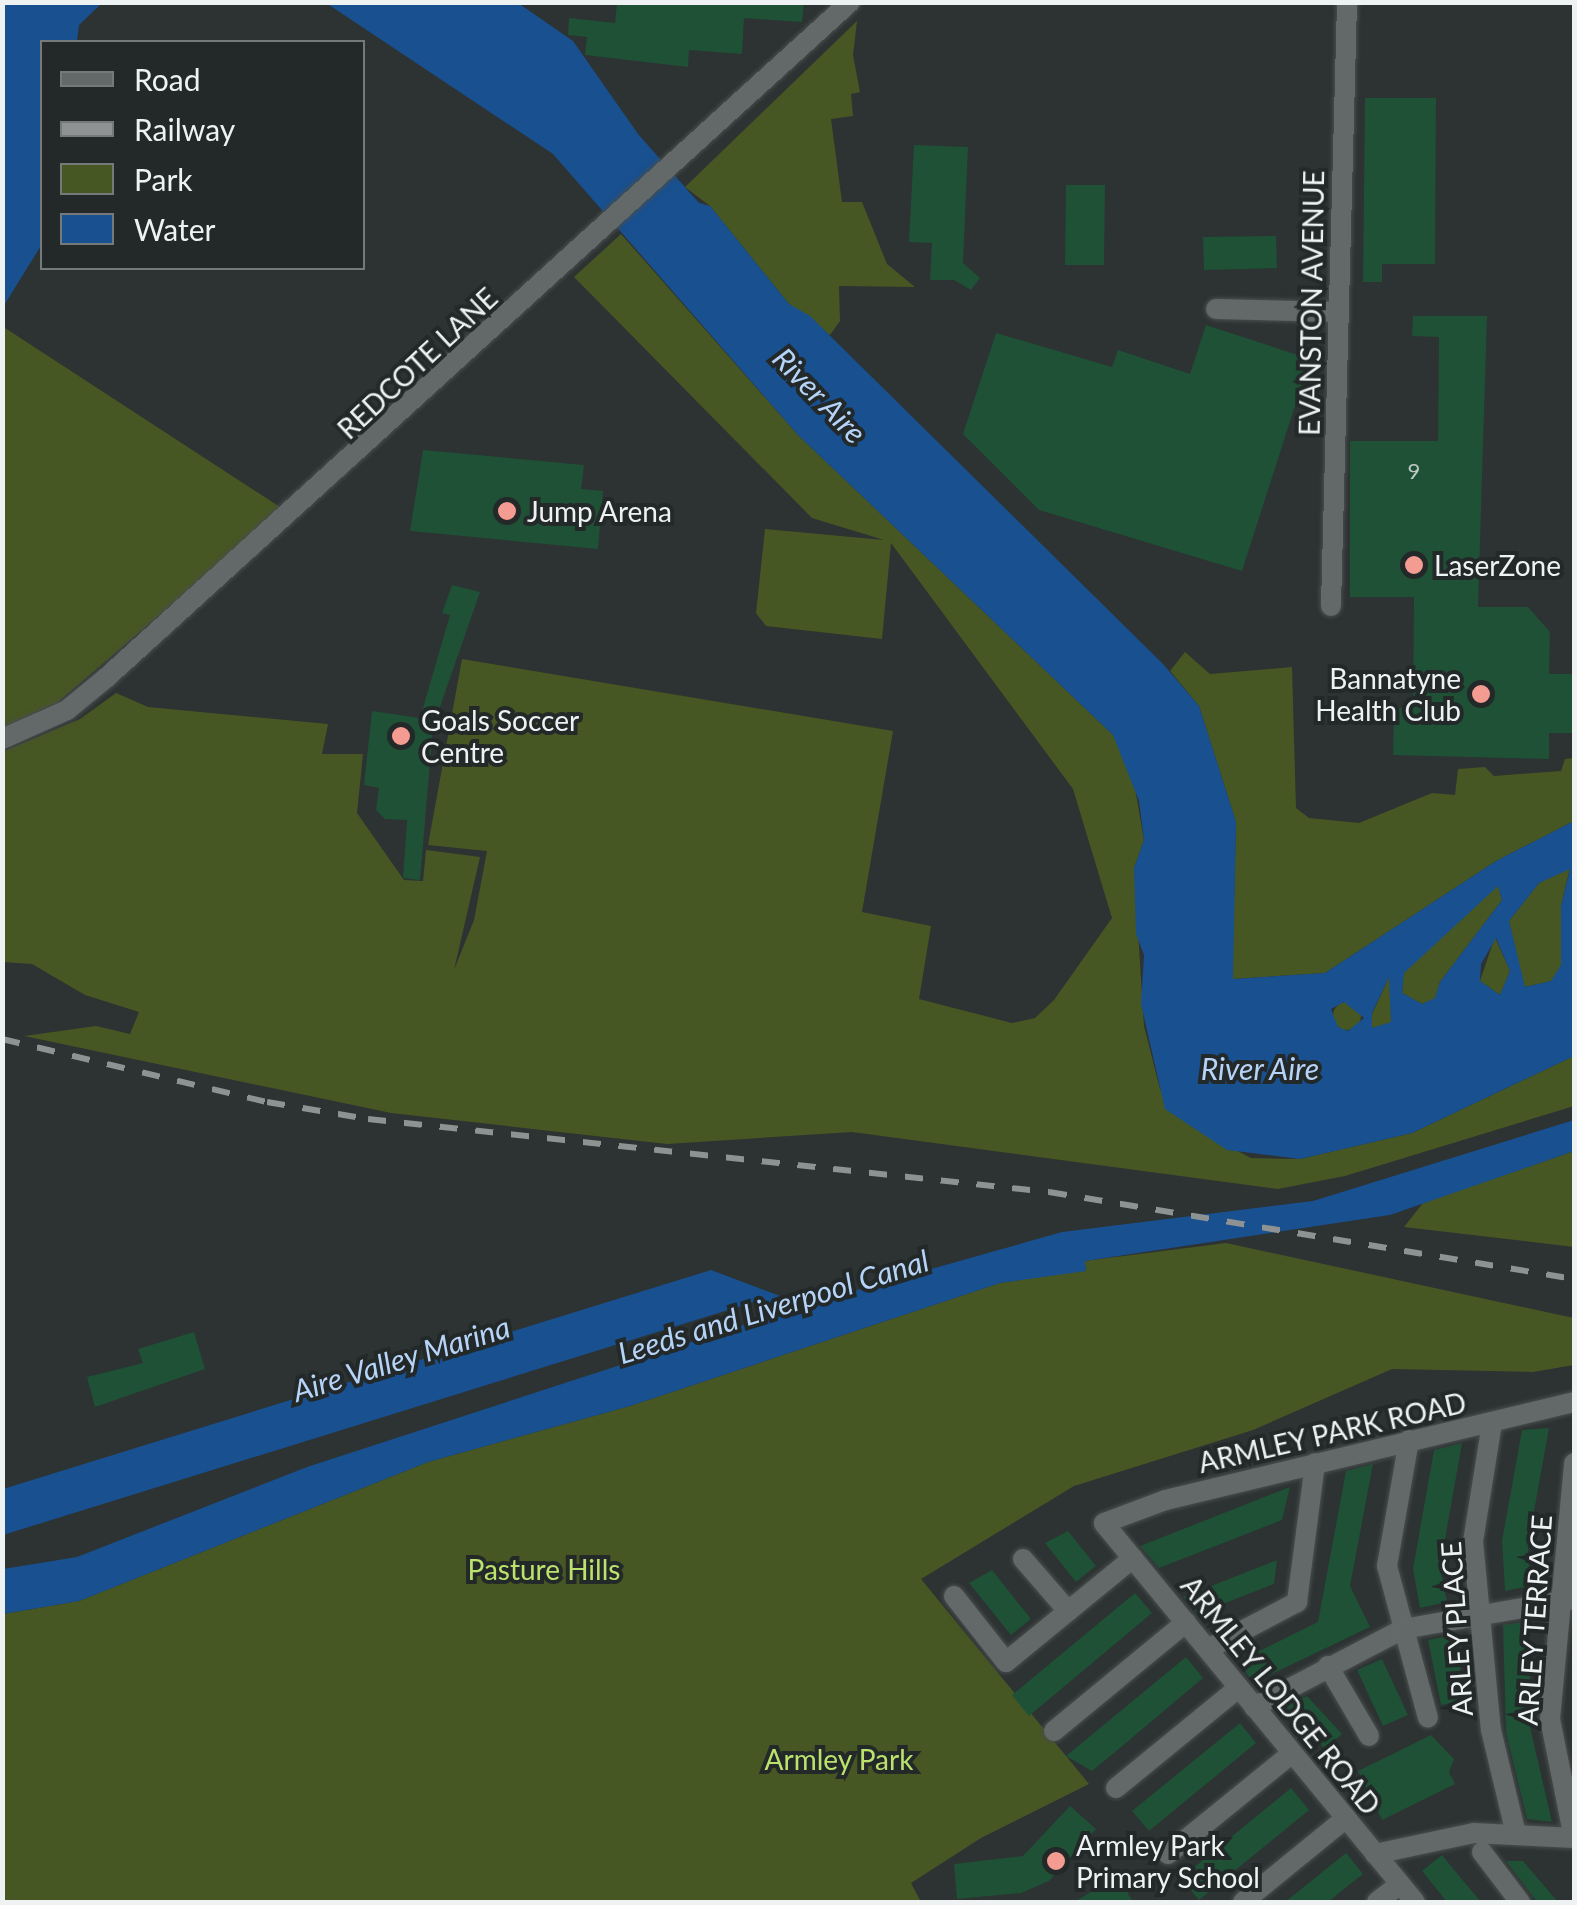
<!DOCTYPE html>
<html>
<head>
<meta charset="utf-8">
<style>
	body { margin:0 }
	#map { position:relative; width:1577px; height:1905px; overflow:hidden; background:#2d3232; font-family:Lato,sans-serif }
	div>[style] { position:absolute }
	[style*='--x'] { left:calc(var(--x)*1px); top:calc(var(--y)*1px); width:calc(var(--w)*1px); rotate:calc(var(--a)*1deg) }
	.green>* { inset:0; background:#465723 }
	.round { border-radius:50% }
	.water>* { inset:0; background:#185090 }
	.building>* { inset:0; background:#1e5136 }
	.roads { filter:drop-shadow(0 0 2px #494e4d) drop-shadow(0 0 2px #494e4d) }
	.street>* { height:20px; margin:-10px; padding:0 10px; transform-origin:10px; border-radius:10px; background:#636968 }
	.rail>* { height:6px; margin-top:-3px; transform-origin:0; background:repeating-linear-gradient(90deg,#8e9292 0 18px,transparent 0 36px) }
	.dots>* { width:28px; height:28px; translate:-50% -50%; box-sizing:border-box; border:5px solid #232828; border-radius:50% }
	span { translate:-50% -50%; white-space:nowrap; text-align:center; line-height:1.15; -webkit-text-stroke:8px #232828; paint-order:stroke }
	.number-label { font-size:22px; color:#bbcac3 }
	.number-label span { -webkit-text-stroke-width:0 }
	.street-label { font-size:28px; color:#eff2f2 }
	.poi-label { font-size:28px; color:#eff2f2 }
	.left { translate:0 -50%; text-align:left }
	.right { translate:-100% -50%; text-align:right }
	.park-label { font-size:28px; color:#bce26e }
	.water-label { font-size:30px; color:#b6d3f8; font-style:italic }
	.frame { position:absolute; inset:0; border:5px solid #eff2f2; pointer-events:none }
	.legend { position:absolute; left:40px; top:40px; width:325px; height:230px; box-sizing:border-box; background:#232828; border:2px solid #757979; margin:0; padding:12px 18px; list-style:none; font-size:30px; color:#eff2f2 }
	.legend li { display:flex; align-items:center; gap:20px; height:50px }
	.legend b { width:50px; border:2px solid #757979 }
</style>
</head>
<body>
<div id="map">
	<div class="green">
		<div style="clip-path:polygon(857px 21px,853px 55px,860px 92px,851px 94px,853px 116px,831px 119px,842px 202px,862px 202px,887px 264px,915px 287px,839px 286px,840px 321px,830px 335px,789px 304px,710px 206px,685px 187px)"></div>
		<div style="clip-path:polygon(621px 234px,798px 435px,1113px 735px,1133px 777px,1144px 840px,1134px 868px,1144px 1026px,1160px 1089px,1192px 1127px,1251px 1158px,1300px 1159px,1412px 1133px,1574px 1056px,1574px 1106px,1345px 1176px,1278px 1189px,852px 1132px,667px 1144px,391px 1113px,24px 1036px,96px 1026px,130px 1034px,139px 1012px,85px 995px,32px 964px,3px 962px,2px 752px,80px 719px,116px 693px,148px 707px,328px 724px,322px 754px,363px 754px,357px 813px,404px 880px,423px 881px,426px 850px,480px 857px,454px 970px,474px 920px,487px 851px,428px 845px,462px 659px,893px 731px,862px 912px,931px 926px,919px 999px,1012px 1023px,1035px 1018px,1054px 1000px,1112px 918px,1073px 789px,891px 543px,882px 639px,766px 626px,756px 613px,765px 529px,884px 540px,812px 518px,574px 277px)"></div>
		<div style="clip-path:polygon(2px 326px,283px 509px,58px 702px,3px 727px)"></div>
		<div style="clip-path:polygon(1185px 652px,1210px 674px,1292px 667px,1296px 808px,1309px 818px,1359px 823px,1432px 793px,1455px 795px,1458px 769px,1485px 767px,1494px 776px,1561px 771px,1565px 759px,1574px 758px,1574px 821px,1496px 861px,1325px 973px,1232px 979px,1236px 822px,1199px 706px,1170px 671px)"></div>
		<div style="clip-path:polygon(1570px 868px,1561px 906px,1561px 965px,1552px 981px,1524px 987px,1509px 921px,1539px 883px)"></div>
		<div style="clip-path:polygon(1498px 885px,1502px 900px,1440px 982px,1435px 999px,1422px 1004px,1402px 993px,1403px 973px)"></div>
		<div style="clip-path:polygon(1495px 937px,1510px 971px,1500px 995px,1480px 981px)"></div>
		<div style="clip-path:polygon(1390px 975px,1391px 1023px,1372px 1028px,1372px 1014px)"></div>
		<div class="round" style="left:1333px;top:1002px;width:28px;height:28px"></div>
		<div style="clip-path:polygon(1574px 1151px,1574px 1247px,1404px 1227px,1423px 1203px)"></div>
		<div style="clip-path:polygon(1226px 1243px,1574px 1318px,1574px 1365px,1533px 1372px,1392px 1369px,1253px 1430px,1074px 1486px,921px 1579px,1089px 1784px,981px 1838px,911px 1883px,921px 1902px,3px 1902px,3px 1614px,79px 1601px,428px 1462px,630px 1406px,1000px 1283px,1086px 1270px,1084px 1261px)"></div>
	</div>
	<div class="water">
		<div style="clip-path:polygon(3px 3px,102px 3px,79px 25px,77px 42px,42px 42px,42px 244px,3px 307px)"></div>
		<div style="clip-path:polygon(evenodd,326px 3px,518px 3px,573px 41px,638px 134px,699px 203px,710px 206px,789px 304px,810px 316px,1163px 664px,1199px 706px,1236px 822px,1233px 979px,1325px 973px,1496px 861px,1574px 821px,1574px 1056px,1412px 1133px,1300px 1159px,1227px 1150px,1165px 1109px,1141px 1004px,1144px 955px,1136px 934px,1134px 868px,1144px 840px,1139px 801px,1113px 735px,798px 435px,553px 154px,326px 3px,1570px 869px,1561px 906px,1561px 965px,1551px 981px,1525px 987px,1509px 921px,1539px 883px,1570px 869px,326px 3px,1498px 886px,1502px 900px,1440px 982px,1435px 998px,1422px 1004px,1402px 993px,1404px 973px,1498px 886px,326px 3px,1496px 938px,1510px 971px,1500px 995px,1480px 981px,1481px 964px,1496px 938px,326px 3px,1389px 977px,1391px 1022px,1372px 1028px,1372px 1013px,1389px 977px,326px 3px,1344px 1002px,1364px 1018px,1348px 1031px,1338px 1027px,1331px 1009px,1344px 1002px)"></div>
		<div style="clip-path:polygon(1574px 1120px,1574px 1151px,1390px 1215px,1085px 1261px,1086px 1271px,1000px 1283px,630px 1406px,428px 1462px,79px 1601px,3px 1614px,3px 1569px,77px 1557px,307px 1467px,777px 1314px,754px 1302px,3px 1535px,3px 1489px,711px 1270px,804px 1305px,1062px 1232px,1313px 1201px)"></div>
	</div>
	<div class="building">
		<div style="clip-path:polygon(617px 2px,804px 2px,802px 22px,744px 18px,742px 54px,689px 50px,688px 67px,585px 55px,587px 37px,568px 35px,569px 18px,615px 23px)"></div>
		<div style="clip-path:polygon(1365px 98px,1436px 98px,1435px 264px,1382px 264px,1382px 282px,1363px 282px)"></div>
		<div style="clip-path:polygon(914px 145px,968px 147px,963px 263px,980px 278px,971px 290px,954px 280px,930px 280px,932px 243px,909px 242px)"></div>
		<div style="clip-path:polygon(1066px 185px,1105px 185px,1104px 265px,1065px 265px)"></div>
		<div style="clip-path:polygon(1276px 236px,1277px 268px,1204px 270px,1203px 237px)"></div>
		<div style="clip-path:polygon(1413px 316px,1487px 316px,1478px 607px,1528px 607px,1550px 632px,1549px 674px,1574px 674px,1574px 733px,1549px 733px,1549px 759px,1393px 755px,1394px 708px,1413px 708px,1414px 597px,1350px 597px,1350px 441px,1438px 441px,1439px 337px,1412px 336px)"></div>
		<div style="clip-path:polygon(1206px 325px,1310px 359px,1242px 571px,1039px 510px,963px 434px,996px 333px,1112px 367px,1118px 350px,1190px 374px)"></div>
		<div style="clip-path:polygon(423px 450px,584px 465px,581px 489px,603px 491px,598px 549px,410px 531px)"></div>
		<div style="clip-path:polygon(452px 585px,480px 592px,433px 727px,420px 880px,403px 878px,407px 820px,385px 819px,376px 810px,379px 788px,364px 785px,372px 711px,420px 718px,450px 615px,442px 613px)"></div>
		<div style="clip-path:polygon(194px 1332px,205px 1369px,95px 1407px,87px 1377px,143px 1363px,138px 1349px)"></div>
		<div style="clip-path:polygon(1549px 1428px,1528px 1545px,1530px 1586px,1505px 1591px,1502px 1541px,1522px 1430px)"></div>
		<div style="clip-path:polygon(1462px 1443px,1440px 1568px,1447px 1602px,1420px 1608px,1413px 1569px,1434px 1450px)"></div>
		<div style="clip-path:polygon(1373px 1464px,1350px 1586px,1370px 1627px,1253px 1683px,1239px 1661px,1318px 1622px,1346px 1471px)"></div>
		<div style="clip-path:polygon(1290px 1487px,1282px 1520px,1231px 1540px,1159px 1568px,1140px 1546px)"></div>
		<div style="clip-path:polygon(1068px 1531px,1096px 1566px,1076px 1582px,1045px 1543px)"></div>
		<div style="clip-path:polygon(1277px 1560px,1274px 1584px,1197px 1614px,1183px 1597px)"></div>
		<div style="clip-path:polygon(992px 1570px,1031px 1619px,1011px 1635px,969px 1583px)"></div>
		<div style="clip-path:polygon(1135px 1593px,1152px 1613px,1029px 1716px,1012px 1695px)"></div>
		<div style="clip-path:polygon(1530px 1621px,1530px 1727px,1552px 1822px,1527px 1819px,1506px 1732px,1503px 1625px)"></div>
		<div style="clip-path:polygon(1454px 1635px,1466px 1700px,1441px 1705px,1428px 1640px)"></div>
		<div style="clip-path:polygon(1186px 1657px,1203px 1678px,1114px 1753px,1092px 1771px,1066px 1756px)"></div>
		<div style="clip-path:polygon(1382px 1659px,1408px 1715px,1383px 1726px,1357px 1670px)"></div>
		<div style="clip-path:polygon(1307px 1696px,1342px 1734px,1325px 1749px,1286px 1706px)"></div>
		<div style="clip-path:polygon(1240px 1723px,1256px 1743px,1149px 1831px,1132px 1811px)"></div>
		<div style="clip-path:polygon(1431px 1735px,1454px 1759px,1449px 1772px,1455px 1784px,1382px 1820px,1358px 1771px)"></div>
		<div style="clip-path:polygon(1291px 1788px,1309px 1810px,1199px 1900px,1181px 1878px)"></div>
		<div style="clip-path:polygon(1070px 1806px,1096px 1829px,1049px 1881px,1021px 1893px,957px 1899px,954px 1864px,1023px 1856px)"></div>
		<div style="clip-path:polygon(1346px 1853px,1363px 1874px,1349px 1885px,1328px 1902px,1285px 1902px)"></div>
		<div style="clip-path:polygon(1442px 1855px,1455px 1871px,1481px 1902px,1447px 1902px,1422px 1871px)"></div>
		<div style="clip-path:polygon(1506px 1861px,1523px 1861px,1558px 1902px,1537px 1902px)"></div>
		<div style="clip-path:polygon(1118px 1876px,1133px 1902px,1074px 1902px)"></div>
	</div>
	<div class="roads">
		<div class="street">
			<div style="--x:1216;--y:309;--w:122;--a:1.4"></div>
			<div style="--x:1331;--y:606;--w:604;--a:-88.48"></div>
			<div style="--x:2;--y:739;--w:71;--a:-24"></div>
			<div style="--x:67;--y:710;--w:50;--a:-39.4"></div>
			<div style="--x:106;--y:678;--w:1005;--a:-42.26"></div>
			<div style="--x:1492;--y:1423;--w:120;--a:99.1"></div>
			<div style="--x:1473;--y:1541;--w:190;--a:84.6"></div>
			<div style="--x:1491;--y:1730;--w:103;--a:76.5"></div>
			<div style="--x:1409;--y:1440;--w:128;--a:99.9"></div>
			<div style="--x:1387;--y:1566;--w:157;--a:74.9"></div>
			<div style="--x:1023;--y:1559;--w:69;--a:49.1"></div>
			<div style="--x:954;--y:1596;--w:84;--a:51.8"></div>
			<div style="--x:1006;--y:1662;--w:164;--a:-39.3"></div>
			<div style="--x:1208;--y:1649;--w:101;--a:-27.8"></div>
			<div style="--x:1297;--y:1602;--w:140;--a:-82.6"></div>
			<div style="--x:1328;--y:1666;--w:81;--a:59.6"></div>
			<div style="--x:1254;--y:1707;--w:168;--a:-27.6"></div>
			<div style="--x:1403;--y:1629;--w:174;--a:-10"></div>
			<div style="--x:1054;--y:1731;--w:171;--a:-39.5"></div>
			<div style="--x:1116;--y:1788;--w:156;--a:-39.3"></div>
			<div style="--x:1574;--y:1838;--w:121;--a:-101.4"></div>
			<div style="--x:1550;--y:1719;--w:257;--a:-84.6"></div>
			<div style="--x:1482;--y:1852;--w:63;--a:52.8"></div>
			<div style="--x:1168;--y:1854;--w:159;--a:-39.1"></div>
			<div style="--x:1375;--y:1854;--w:101;--a:-12"></div>
			<div style="--x:1474;--y:1833;--w:100;--a:2.9"></div>
			<div style="--x:1243;--y:1902;--w:133;--a:-39.2"></div>
			<div style="--x:1377;--y:1902;--w:29;--a:-38"></div>
			<div style="--x:1415;--y:1902;--w:490;--a:-129.4"></div>
			<div style="--x:1104;--y:1523;--w:66;--a:-20.4"></div>
			<div style="--x:1166;--y:1500;--w:420;--a:-13.5"></div>
		</div>
	</div>
	<div class="rail">
		<div style="--x:2;--y:1039;--w:272;--a:13.4"></div>
		<div style="--x:267;--y:1102;--w:102;--a:9.6"></div>
		<div style="--x:368;--y:1119;--w:685;--a:6.12"></div>
		<div style="--x:1049;--y:1192;--w:532;--a:9.41"></div>
	</div>
	<div class="dots">
		<div style="left:507px;top:511px;background:#f59c92"></div>
		<div style="left:1414px;top:565px;background:#f59c92"></div>
		<div style="left:1481px;top:694px;background:#f59c92"></div>
		<div style="left:401px;top:736px;background:#f59c92"></div>
		<div style="left:1056px;top:1861px;background:#f59c92"></div>
	</div>
	<div class="number-label">
		<span style="left:1414px;top:471px">9</span>
	</div>
	<div class="street-label">
		<span style="left:1311px;top:303px;rotate:-89deg">EVANSTON AVENUE</span>
		<span style="left:417px;top:363px;rotate:-43deg">REDCOTE LANE</span>
		<span style="left:1332px;top:1432px;rotate:-13deg">ARMLEY PARK ROAD</span>
		<span style="left:1534px;top:1620px;rotate:-86deg">ARLEY TERRACE</span>
		<span style="left:1456px;top:1629px;rotate:-94deg">ARLEY PLACE</span>
		<span style="left:1281px;top:1695px;rotate:51deg">ARMLEY LODGE ROAD</span>
	</div>
	<div class="poi-label">
		<span class="left" style="left:527px;top:511px">Jump Arena</span>
		<span class="left" style="left:1434px;top:565px">LaserZone</span>
		<span class="right" style="left:1461px;top:694px">Bannatyne<br>Health Club</span>
		<span class="left" style="left:421px;top:736px">Goals Soccer<br>Centre</span>
		<span class="left" style="left:1076px;top:1861px">Armley Park<br>Primary School</span>
	</div>
	<div class="park-label">
		<span style="left:544px;top:1569px">Pasture Hills</span>
		<span style="left:839px;top:1759px">Armley Park</span>
	</div>
	<div class="water-label">
		<span style="left:820px;top:395px;rotate:46deg">River Aire</span>
		<span style="left:1260px;top:1068px">River Aire</span>
		<span style="left:773px;top:1306px;rotate:-17deg">Leeds and Liverpool Canal</span>
		<span style="left:401px;top:1358px;rotate:-17deg">Aire Valley Marina</span>
	</div>
	<div class="frame"></div>
	<ul class="legend">
	<li><b style="height:12px;background:#636968"></b>Road</li>
	<li><b style="height:12px;background:#8e9292"></b>Railway</li>
	<li><b style="height:28px;background:#465723"></b>Park</li>
	<li><b style="height:28px;background:#185090"></b>Water</li>
	</ul>
</div>
</body>
</html>
